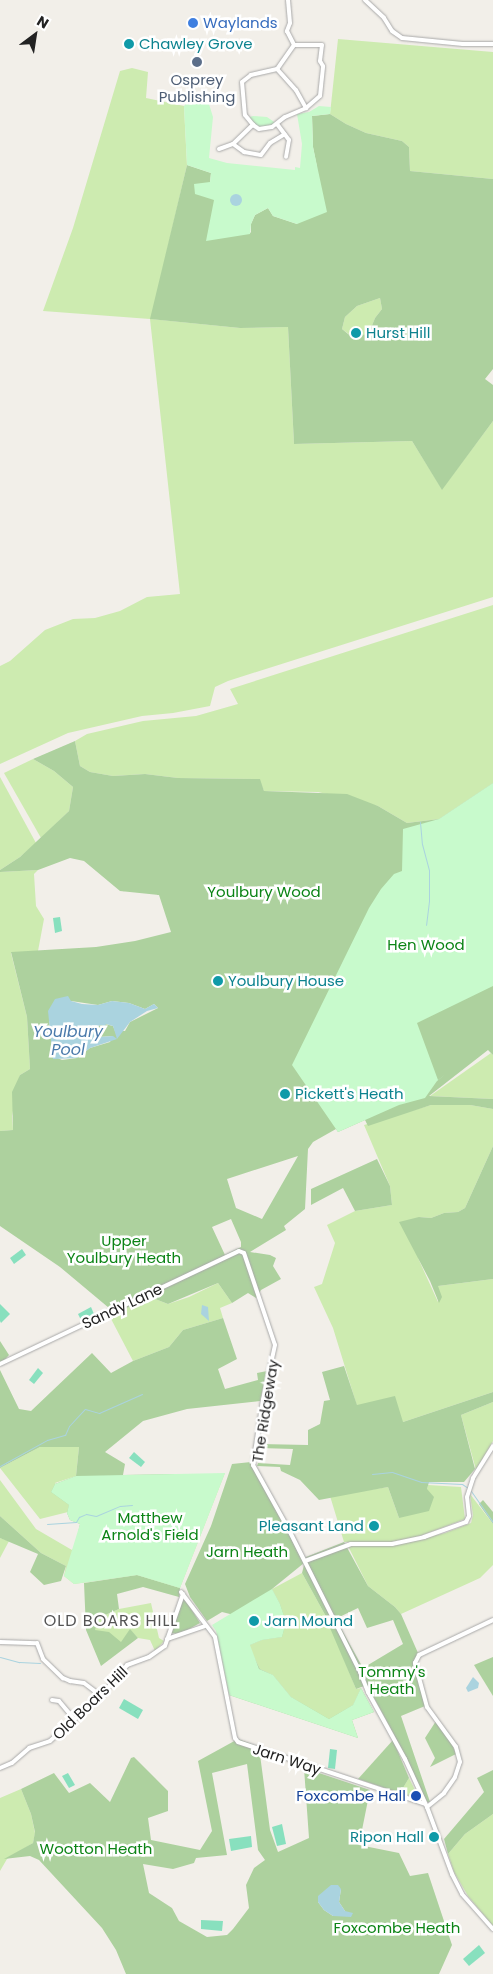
<!DOCTYPE html>
<html>
<head>
<meta charset="utf-8">
<style>
	body { margin:0 }
	#map { position:relative; width:493px; height:1974px; overflow:hidden; background:#f2efe9; font-family:Poppins,sans-serif }
	div>[style] { position:absolute }
	[style*='--x'] { left:calc(var(--x)*1px); top:calc(var(--y)*1px); width:calc(var(--w)*1px); rotate:calc(var(--a)*1deg) }
	.grass>* { inset:0; background:#cdebb0 }
	.forest>* { inset:0; background:#add19e }
	.park>* { inset:0; background:#c8facc }
	.pitch>* { inset:0; background:#88e0be }
	.water>* { inset:0; background:#aad3df }
	.round { border-radius:50% }
	.stream>* { height:1px; margin:-0.5px; padding:0 0.5px; transform-origin:0.5px; border-radius:0.5px; background:#aad3df }
	.roads { filter:drop-shadow(0 0 1px #a9a9a9) drop-shadow(0 0 1px #a9a9a9) }
	.street>* { height:4px; margin:-2px; padding:0 2px; transform-origin:2px; border-radius:2px; background:#fff }
	.dots>* { width:14px; height:14px; translate:-50% -50%; box-sizing:border-box; border:2px solid #fff; border-radius:50% }
	span { translate:-50% -50%; white-space:nowrap; text-align:center; line-height:1.15; -webkit-text-stroke:5px #fff; paint-order:stroke }
	.shop-label { font-size:15px; color:#366cbe }
	.left { translate:0 -50%; text-align:left }
	.culture-label { font-size:15px; color:#0d838f }
	.right { translate:-100% -50%; text-align:right }
	.service-label { font-size:15px; color:#4e5e75 }
	.park-label { font-size:15px; color:#0c8416 }
	.street-label { font-size:15px; color:#222 }
	.transit-label { font-size:15px; color:#164399 }
	.water-label { font-size:16px; color:#4a7aab; font-style:italic }
	.neighbourhood-label { font-size:16px; color:#555; letter-spacing:1px }
	.north { position:absolute; left:10px; top:10px; width:50px; height:50px; -webkit-text-stroke:4px #fff; paint-order:stroke; rotate:31deg; font-size:14px; font-weight:700; line-height:20px; text-align:center; color:#222 }
	.north::after { content:''; display:block; margin:auto; width:18px; height:22px; background:#222; clip-path:polygon(50% 0,100% 100%,50% 72%,0 100%) }
</style>
</head>
<body>
<div id="map">
	<div class="grass">
		<div style="clip-path:polygon(338px 39px,493px 52px,493px 179px,410px 171px,409px 147px,402px 141px,366px 133px,346px 124px,330px 114px)"></div>
		<div style="clip-path:polygon(132px 68px,148px 72px,146px 98px,184px 106px,187px 165px,151px 319px,240px 328px,288px 327px,294px 444px,412px 441px,442px 489px,493px 421px,493px 597px,228px 681px,215px 687px,210px 706px,173px 713px,142px 716px,68px 733px,0 764px,0 666px,10px 661px,45px 630px,73px 619px,95px 618px,120px 611px,147px 597px,180px 594px,150px 319px,43px 311px,73px 228px,120px 71px)"></div>
		<div style="clip-path:polygon(380px 298px,382px 309px,375px 318px,369px 333px,354px 338px,342px 329px,345px 317px,357px 306px)"></div>
		<div style="clip-path:polygon(493px 605px,493px 783px,439px 819px,407px 823px,378px 806px,318px 792px,264px 791px,259px 779px,178px 778px,145px 774px,113px 776px,90px 772px,80px 766px,75px 741px,87px 734px,143px 721px,196px 716px,238px 704px,230px 689px)"></div>
		<div style="clip-path:polygon(33px 759px,54px 771px,73px 787px,69px 811px,41px 838px,4px 773px)"></div>
		<div style="clip-path:polygon(0 777px,36px 843px,20px 857px,0 870px)"></div>
		<div style="clip-path:polygon(38px 870px,34px 874px,36px 906px,44px 919px,38px 951px,11px 953px,27px 1017px,30px 1069px,20px 1075px,12px 1116px,13px 1130px,0 1131px,0 872px)"></div>
		<div style="clip-path:polygon(491px 1053px,493px 1055px,493px 1099px,430px 1096px)"></div>
		<div style="clip-path:polygon(431px 1105px,470px 1105px,493px 1109px,493px 1146px,465px 1208px,458px 1212px,444px 1213px,431px 1218px,419px 1217px,418px 1258px,438px 1302px,438px 1286px,493px 1279px,493px 1392px,403px 1422px,357px 1406px,333px 1328px,314px 1287px,322px 1284px,335px 1243px,327px 1225px,355px 1211px,392px 1205px,390px 1186px,364px 1125px)"></div>
		<div style="clip-path:polygon(218px 1283px,232px 1303px,220px 1308px,223px 1318px,183px 1330px,169px 1347px,133px 1361px,109px 1315px,150px 1297px,168px 1304px,189px 1297px)"></div>
		<div style="clip-path:polygon(493px 1402px,493px 1441px,476px 1470px,461px 1415px)"></div>
		<div style="clip-path:polygon(40px 1447px,79px 1447px,76px 1476px,55px 1483px,69px 1505px,68px 1512px,40px 1519px,0 1468px)"></div>
		<div style="clip-path:polygon(225px 1473px,180px 1588px,137px 1575px,74px 1584px,64px 1576px,66px 1566px,41px 1553px,0 1516px,0 1480px,36px 1529px,72px 1550px,75px 1546px)"></div>
		<div style="clip-path:polygon(428px 1485px,461px 1487px,465px 1519px,420px 1536px,391px 1542px,344px 1542px,330px 1496px,388px 1487px,399px 1518px,427px 1489px)"></div>
		<div style="clip-path:polygon(470px 1494px,493px 1524px,493px 1565px,480px 1578px,401px 1614px,395px 1607px,368px 1586px,348px 1546px,408px 1542px,445px 1533px,471px 1523px,473px 1515px)"></div>
		<div style="clip-path:polygon(0 1538px,9px 1541px,0 1558px)"></div>
		<div style="clip-path:polygon(302px 1573px,329px 1622px,356px 1689px,361px 1688px,353px 1705px,329px 1720px,291px 1697px,273px 1675px,260px 1669px,250px 1649px,250px 1645px,262px 1640px,282px 1637px,280px 1604px,272px 1589px)"></div>
		<div style="clip-path:polygon(151px 1603px,159px 1638px,164px 1641px,155px 1651px,150px 1640px,138px 1638px,130px 1630px,121px 1643px,94px 1630px,98px 1618px,119px 1609px)"></div>
		<div style="clip-path:polygon(409px 1778px,415px 1790px,411px 1796px,400px 1793px)"></div>
		<div style="clip-path:polygon(21px 1789px,31px 1814px,35px 1833px,33px 1843px,7px 1859px,0 1871px,0 1798px)"></div>
		<div style="clip-path:polygon(493px 1814px,493px 1926px,468px 1896px,454px 1872px,448px 1854px,465px 1834px)"></div>
	</div>
	<div class="forest">
		<div style="clip-path:polygon(evenodd,330px 114px,346px 124px,366px 133px,402px 141px,409px 147px,410px 171px,493px 179px,493px 369px,485px 379px,493px 385px,493px 421px,442px 490px,412px 441px,294px 444px,288px 327px,240px 328px,150px 319px,187px 165px,211px 173px,210px 182px,214px 200px,251px 233px,251px 224px,255px 215px,268px 208px,273px 216px,297px 224px,317px 167px,313px 147px,312px 116px,330px 114px,380px 298px,382px 309px,375px 318px,369px 333px,353px 338px,342px 329px,345px 317px,357px 306px,380px 298px)"></div>
		<div style="clip-path:polygon(evenodd,75px 741px,80px 766px,90px 772px,113px 776px,145px 774px,178px 778px,260px 779px,264px 791px,347px 794px,378px 806px,407px 823px,439px 819px,493px 783px,493px 1055px,488px 1050px,429px 1096px,493px 1099px,493px 1109px,470px 1105px,431px 1105px,368px 1126px,365px 1120px,338px 1132px,336px 1129px,313px 1142px,308px 1149px,305px 1209px,284px 1226px,286px 1230px,250px 1252px,270px 1255px,276px 1258px,273px 1266px,281px 1279px,261px 1290px,256px 1298px,248px 1293px,232px 1303px,218px 1283px,168px 1304px,150px 1297px,115px 1313px,60px 1267px,0 1226px,0 1131px,13px 1130px,12px 1092px,20px 1075px,30px 1069px,27px 1017px,11px 952px,96px 947px,135px 941px,171px 932px,159px 895px,120px 891px,84px 861px,70px 858px,38px 870px,0 872px,0 870px,20px 857px,69px 811px,73px 787px,54px 771px,33px 759px,75px 741px,71px 1001px,98px 1005px,112px 1001px,129px 1003px,145px 1009px,154px 1004px,158px 1008px,130px 1022px,125px 1031px,115px 1031px,113px 1026px,105px 1024px,94px 1027px,93px 1033px,99px 1037px,113px 1036px,110px 1042px,90px 1048px,77px 1058px,62px 1060px,51px 1055px,52px 1041px,49px 1021px,50px 1016px,71px 1001px,75px 741px,298px 1156px,262px 1219px,236px 1208px,227px 1179px,298px 1156px,75px 741px,231px 1219px,241px 1242px,241px 1247px,225px 1255px,212px 1227px,231px 1219px)"></div>
		<div style="clip-path:polygon(493px 1146px,493px 1279px,438px 1286px,442px 1297px,439px 1303px,430px 1281px,399px 1222px,419px 1217px,431px 1218px,444px 1213px,458px 1212px,465px 1208px)"></div>
		<div style="clip-path:polygon(377px 1159px,390px 1186px,392px 1205px,355px 1211px,343px 1188px,311px 1205px,311px 1189px)"></div>
		<div style="clip-path:polygon(223px 1318px,237px 1359px,218px 1369px,225px 1389px,258px 1380px,257px 1373px,267px 1371px,260px 1401px,187px 1409px,143px 1421px,105px 1452px,125px 1464px,123px 1475px,177px 1474px,75px 1546px,80px 1524px,70px 1520px,67px 1513px,69px 1505px,51px 1492px,55px 1484px,76px 1476px,79px 1447px,40px 1447px,0 1468px,0 1370px,19px 1409px,31px 1411px,92px 1353px,111px 1373px,133px 1361px,169px 1347px,183px 1330px)"></div>
		<div style="clip-path:polygon(0 1341px,9px 1355px,0 1365px)"></div>
		<div style="clip-path:polygon(344px 1366px,357px 1405px,395px 1396px,403px 1422px,493px 1392px,493px 1402px,461px 1415px,475px 1469px,464px 1482px,429px 1482px,427px 1489px,434px 1497px,429px 1511px,399px 1518px,388px 1487px,319px 1500px,300px 1480px,281px 1471px,280px 1467px,257px 1466px,258px 1463px,290px 1465px,293px 1449px,260px 1448px,260px 1444px,308px 1445px,308px 1430px,320px 1424px,324px 1401px,330px 1400px,322px 1372px)"></div>
		<div style="clip-path:polygon(251px 1462px,304px 1563px,272px 1589px,280px 1604px,286px 1622px,282px 1637px,262px 1640px,250px 1645px,250px 1649px,260px 1669px,273px 1675px,291px 1697px,329px 1719px,353px 1705px,361px 1688px,374px 1712px,352px 1720px,358px 1738px,229px 1695px,241px 1630px,230px 1614px,222px 1612px,207px 1621px,190px 1597px,185px 1584px,211px 1526px,232px 1464px)"></div>
		<div style="clip-path:polygon(483px 1500px,493px 1512px,493px 1524px,479px 1504px)"></div>
		<div style="clip-path:polygon(0 1516px,41px 1553px,66px 1566px,61px 1581px,44px 1585px,30px 1572px,38px 1554px,0 1538px)"></div>
		<div style="clip-path:polygon(344px 1542px,368px 1586px,395px 1607px,401px 1614px,418px 1653px,414px 1665px,425px 1706px,401px 1716px,430px 1802px,426px 1802px,406px 1757px,367px 1685px,356px 1689px,330px 1628px,338px 1623px,363px 1668px,403px 1644px,393px 1620px,367px 1628px,358px 1608px,329px 1622px,302px 1573px,306px 1557px)"></div>
		<div style="clip-path:polygon(137px 1575px,180px 1588px,179px 1597px,143px 1587px,117px 1594px,119px 1609px,98px 1618px,95px 1630px,109px 1632px,121px 1642px,130px 1629px,138px 1638px,101px 1666px,86px 1630px,84px 1583px)"></div>
		<div style="clip-path:polygon(185px 1599px,200px 1623px,180px 1634px,171px 1633px,183px 1600px)"></div>
		<div style="clip-path:polygon(493px 1657px,493px 1696px,474px 1665px)"></div>
		<div style="clip-path:polygon(436px 1721px,451px 1742px,456px 1754px,430px 1767px,435px 1758px,425px 1738px)"></div>
		<div style="clip-path:polygon(evenodd,238px 1739px,259px 1747px,270px 1830px,278px 1852px,309px 1838px,304px 1768px,370px 1790px,359px 1845px,399px 1853px,410px 1876px,428px 1873px,452px 1945px,439px 1974px,126px 1974px,116px 1950px,102px 1928px,39px 1860px,30px 1856px,4px 1859px,33px 1843px,35px 1832px,31px 1814px,21px 1789px,54px 1773px,69px 1793px,90px 1783px,110px 1802px,131px 1758px,134px 1757px,168px 1791px,168px 1811px,148px 1818px,151px 1840px,200px 1850px,212px 1831px,198px 1761px,238px 1739px,247px 1764px,258px 1850px,265px 1860px,254px 1868px,246px 1885px,249px 1908px,233px 1929px,227px 1935px,207px 1937px,179px 1921px,172px 1908px,149px 1893px,143px 1864px,173px 1869px,194px 1863px,196px 1858px,227px 1855px,212px 1773px,247px 1764px,238px 1739px,341px 1889px,339px 1902px,345px 1911px,343px 1916px,333px 1916px,324px 1910px,318px 1902px,341px 1889px)"></div>
		<div style="clip-path:polygon(393px 1740px,409px 1778px,400px 1793px,358px 1779px)"></div>
		<div style="clip-path:polygon(493px 1770px,493px 1814px,465px 1834px,448px 1854px,444px 1839px,484px 1792px,477px 1778px)"></div>
	</div>
	<div class="park">
		<div style="clip-path:polygon(188px 102px,209px 104px,213px 117px,209px 158px,227px 163px,295px 170px,295px 167px,300px 168px,302px 144px,297px 114px,309px 112px,319px 106px,331px 107px,330px 114px,312px 116px,313px 147px,327px 212px,297px 224px,273px 216px,268px 208px,255px 215px,251px 224px,250px 234px,206px 241px,214px 200px,195px 194px,194px 184px,210px 182px,211px 173px,187px 165px,184px 106px)"></div>
		<div style="clip-path:polygon(253px 116px,267px 117px,277px 124px,259px 129px,247px 118px)"></div>
		<div style="clip-path:polygon(493px 783px,493px 986px,417px 1023px,438px 1080px,446px 1074px,437px 1081px,425px 1098px,399px 1105px,338px 1132px,292px 1065px,369px 908px,381px 889px,394px 874px,402px 871px,403px 829px,439px 819px)"></div>
		<div style="clip-path:polygon(225px 1473px,180px 1588px,137px 1575px,74px 1584px,64px 1576px,80px 1524px,70px 1520px,67px 1513px,69px 1505px,51px 1492px,55px 1484px,76px 1476px)"></div>
		<div style="clip-path:polygon(272px 1589px,280px 1604px,286px 1622px,282px 1637px,262px 1640px,250px 1645px,259px 1669px,273px 1675px,291px 1697px,329px 1719px,353px 1705px,361px 1688px,374px 1712px,352px 1720px,358px 1738px,229px 1695px,216px 1631px,212px 1625px)"></div>
	</div>
	<div class="pitch">
		<div style="clip-path:polygon(60px 917px,62px 931px,55px 933px,53px 918px)"></div>
		<div style="clip-path:polygon(22px 1249px,26px 1255px,14px 1264px,10px 1258px)"></div>
		<div style="clip-path:polygon(0 1304px,10px 1314px,1px 1323px,0 1321px)"></div>
		<div style="clip-path:polygon(91px 1307px,94px 1314px,81px 1320px,78px 1314px)"></div>
		<div style="clip-path:polygon(38px 1368px,43px 1373px,34px 1384px,29px 1380px)"></div>
		<div style="clip-path:polygon(134px 1452px,145px 1462px,141px 1467px,129px 1458px)"></div>
		<div style="clip-path:polygon(124px 1699px,143px 1710px,138px 1719px,119px 1708px)"></div>
		<div style="clip-path:polygon(330px 1749px,337px 1750px,335px 1769px,328px 1768px)"></div>
		<div style="clip-path:polygon(68px 1773px,75px 1785px,69px 1788px,62px 1776px)"></div>
		<div style="clip-path:polygon(282px 1824px,286px 1844px,277px 1846px,272px 1827px)"></div>
		<div style="clip-path:polygon(251px 1836px,252px 1847px,231px 1851px,229px 1839px)"></div>
		<div style="clip-path:polygon(201px 1920px,223px 1921px,222px 1931px,201px 1929px)"></div>
		<div style="clip-path:polygon(479px 1945px,485px 1953px,469px 1966px,463px 1959px)"></div>
	</div>
	<div class="water">
		<div class="round" style="left:230px;top:194px;width:12px;height:12px"></div>
		<div style="clip-path:polygon(evenodd,68px 996px,71px 1001px,82px 1004px,98px 1005px,112px 1001px,129px 1003px,145px 1009px,154px 1004px,158px 1008px,147px 1011px,130px 1022px,117px 1039px,90px 1048px,77px 1058px,53px 1059px,48px 1011px,55px 999px,68px 996px,106px 1024px,113px 1026px,117px 1039px,113px 1036px,99px 1037px,93px 1033px,94px 1027px,102px 1025px,104px 1028px,106px 1024px)"></div>
		<div style="clip-path:polygon(202px 1305px,208px 1307px,209px 1321px,201px 1314px)"></div>
		<div style="clip-path:polygon(473px 1677px,479px 1683px,478px 1688px,468px 1692px,466px 1688px)"></div>
		<div style="clip-path:polygon(331px 1885px,338px 1885px,341px 1889px,339px 1902px,345px 1911px,353px 1913px,351px 1917px,333px 1916px,324px 1910px,318px 1902px,318px 1896px)"></div>
	</div>
	<div class="stream">
		<div style="--x:420;--y:822;--w:22;--a:85"></div>
		<div style="--x:422;--y:844;--w:27;--a:75"></div>
		<div style="--x:429;--y:870;--w:31;--a:90"></div>
		<div style="--x:429;--y:901;--w:24;--a:97"></div>
		<div style="--x:0;--y:1466;--w:54;--a:-29"></div>
		<div style="--x:47;--y:1440;--w:19;--a:-16"></div>
		<div style="--x:65;--y:1435;--w:10;--a:-66"></div>
		<div style="--x:69;--y:1426;--w:23;--a:-47"></div>
		<div style="--x:85;--y:1409;--w:15;--a:16"></div>
		<div style="--x:99;--y:1413;--w:47;--a:-23.8"></div>
		<div style="--x:372;--y:1474;--w:20;--a:-6"></div>
		<div style="--x:392;--y:1472;--w:31;--a:19"></div>
		<div style="--x:421;--y:1482;--w:41;--a:2.8"></div>
		<div style="--x:462;--y:1484;--w:7;--a:34"></div>
		<div style="--x:471;--y:1491;--w:38;--a:55"></div>
		<div style="--x:47;--y:1524;--w:29;--a:-4"></div>
		<div style="--x:76;--y:1522;--w:6;--a:-59"></div>
		<div style="--x:79;--y:1517;--w:8;--a:-23"></div>
		<div style="--x:86;--y:1514;--w:10;--a:11"></div>
		<div style="--x:96;--y:1516;--w:26;--a:-23"></div>
		<div style="--x:120;--y:1506;--w:12;--a:-5"></div>
		<div style="--x:0;--y:1657;--w:20;--a:15"></div>
		<div style="--x:19;--y:1662;--w:21;--a:3"></div>
	</div>
	<div class="roads">
		<div class="street">
			<div style="--x:288;--y:0;--w:23;--a:85"></div>
			<div style="--x:290;--y:23;--w:9;--a:111"></div>
			<div style="--x:287;--y:31;--w:16;--a:63"></div>
			<div style="--x:294;--y:45;--w:29;--a:125"></div>
			<div style="--x:277;--y:69;--w:27;--a:167"></div>
			<div style="--x:251;--y:75;--w:11;--a:142"></div>
			<div style="--x:242;--y:82;--w:33;--a:85"></div>
			<div style="--x:245;--y:115;--w:13;--a:51"></div>
			<div style="--x:253;--y:125;--w:7;--a:34"></div>
			<div style="--x:259;--y:129;--w:13;--a:-9"></div>
			<div style="--x:272;--y:127;--w:16;--a:-38"></div>
			<div style="--x:285;--y:117;--w:23;--a:-23"></div>
			<div style="--x:306;--y:108;--w:18;--a:-41"></div>
			<div style="--x:320;--y:96;--w:30;--a:-84"></div>
			<div style="--x:323;--y:66;--w:6;--a:-121"></div>
			<div style="--x:320;--y:61;--w:16;--a:-83"></div>
			<div style="--x:322;--y:45;--w:28;--a:180"></div>
			<div style="--x:365;--y:0;--w:26;--a:43"></div>
			<div style="--x:384;--y:18;--w:15;--a:58"></div>
			<div style="--x:392;--y:31;--w:12;--a:35"></div>
			<div style="--x:402;--y:38;--w:61;--a:5.6"></div>
			<div style="--x:463;--y:44;--w:30;--a:0"></div>
			<div style="--x:277;--y:69;--w:28;--a:48"></div>
			<div style="--x:296;--y:90;--w:21;--a:61"></div>
			<div style="--x:277;--y:124;--w:20;--a:53"></div>
			<div style="--x:289;--y:140;--w:17;--a:100"></div>
			<div style="--x:233;--y:144;--w:28;--a:-44"></div>
			<div style="--x:219;--y:149;--w:15;--a:-20"></div>
			<div style="--x:233;--y:144;--w:14;--a:36"></div>
			<div style="--x:244;--y:152;--w:17;--a:10"></div>
			<div style="--x:261;--y:155;--w:15;--a:-53"></div>
			<div style="--x:270;--y:143;--w:17;--a:-31"></div>
			<div style="--x:0;--y:1364;--w:264;--a:-25.3"></div>
			<div style="--x:239;--y:1251;--w:5;--a:22"></div>
			<div style="--x:244;--y:1253;--w:97;--a:71.4"></div>
			<div style="--x:275;--y:1345;--w:56;--a:102.3"></div>
			<div style="--x:263;--y:1400;--w:66;--a:98.7"></div>
			<div style="--x:253;--y:1465;--w:74;--a:61"></div>
			<div style="--x:289;--y:1530;--w:159;--a:63.4"></div>
			<div style="--x:360;--y:1672;--w:22;--a:68"></div>
			<div style="--x:368;--y:1692;--w:77;--a:61.1"></div>
			<div style="--x:405;--y:1759;--w:53;--a:65.4"></div>
			<div style="--x:427;--y:1807;--w:72;--a:69.5"></div>
			<div style="--x:452;--y:1874;--w:22;--a:63"></div>
			<div style="--x:462;--y:1894;--w:47;--a:48.5"></div>
			<div style="--x:305;--y:1561;--w:49;--a:-20.3"></div>
			<div style="--x:351;--y:1544;--w:41;--a:0"></div>
			<div style="--x:392;--y:1544;--w:33;--a:-12"></div>
			<div style="--x:424;--y:1537;--w:45;--a:-19.7"></div>
			<div style="--x:466;--y:1522;--w:7;--a:-63"></div>
			<div style="--x:469;--y:1516;--w:19;--a:-96"></div>
			<div style="--x:467;--y:1497;--w:20;--a:-72"></div>
			<div style="--x:473;--y:1478;--w:38;--a:-58"></div>
			<div style="--x:181;--y:1592;--w:56;--a:52.9"></div>
			<div style="--x:215;--y:1637;--w:103;--a:78.8"></div>
			<div style="--x:235;--y:1738;--w:5;--a:53"></div>
			<div style="--x:238;--y:1742;--w:197;--a:18.3"></div>
			<div style="--x:167;--y:1639;--w:40;--a:-18.9"></div>
			<div style="--x:0;--y:1642;--w:37;--a:2"></div>
			<div style="--x:37;--y:1643;--w:17;--a:69"></div>
			<div style="--x:43;--y:1659;--w:28;--a:44"></div>
			<div style="--x:63;--y:1678;--w:8;--a:23"></div>
			<div style="--x:70;--y:1681;--w:14;--a:8"></div>
			<div style="--x:84;--y:1683;--w:21;--a:37"></div>
			<div style="--x:52;--y:1700;--w:7;--a:8"></div>
			<div style="--x:59;--y:1701;--w:23;--a:50"></div>
			<div style="--x:0;--y:1768;--w:13;--a:-23"></div>
			<div style="--x:12;--y:1763;--w:23;--a:-41"></div>
			<div style="--x:29;--y:1748;--w:22;--a:-18"></div>
			<div style="--x:50;--y:1741;--w:69;--a:-41.5"></div>
			<div style="--x:102;--y:1695;--w:39;--a:-50"></div>
			<div style="--x:127;--y:1665;--w:23;--a:-20"></div>
			<div style="--x:149;--y:1657;--w:19;--a:-35"></div>
			<div style="--x:165;--y:1646;--w:55;--a:-70.9"></div>
			<div style="--x:427;--y:1807;--w:22;--a:-39"></div>
			<div style="--x:444;--y:1793;--w:19;--a:-55"></div>
			<div style="--x:455;--y:1777;--w:16;--a:-72"></div>
			<div style="--x:460;--y:1762;--w:16;--a:-105"></div>
			<div style="--x:456;--y:1747;--w:49;--a:-125.9"></div>
			<div style="--x:427;--y:1707;--w:46;--a:-105.3"></div>
			<div style="--x:415;--y:1663;--w:9;--a:-63"></div>
			<div style="--x:419;--y:1655;--w:82;--a:-25.3"></div>
		</div>
	</div>
	<div class="dots">
		<div style="left:193px;top:23px;background:#3f7fe0"></div>
		<div style="left:129px;top:44px;background:#0f9aa8"></div>
		<div style="left:197px;top:62px;background:#5c6f8a"></div>
		<div style="left:356px;top:333px;background:#0f9aa8"></div>
		<div style="left:218px;top:981px;background:#0f9aa8"></div>
		<div style="left:285px;top:1094px;background:#0f9aa8"></div>
		<div style="left:374px;top:1526px;background:#0f9aa8"></div>
		<div style="left:254px;top:1621px;background:#0f9aa8"></div>
		<div style="left:416px;top:1796px;background:#1a4fb4"></div>
		<div style="left:434px;top:1837px;background:#0f9aa8"></div>
	</div>
	<div class="shop-label">
		<span class="left" style="left:203px;top:23px">Waylands</span>
	</div>
	<div class="culture-label">
		<span class="left" style="left:139px;top:44px">Chawley Grove</span>
		<span class="left" style="left:366px;top:333px">Hurst Hill</span>
		<span class="left" style="left:228px;top:981px">Youlbury House</span>
		<span class="left" style="left:295px;top:1094px">Pickett's Heath</span>
		<span class="right" style="left:364px;top:1526px">Pleasant Land</span>
		<span class="left" style="left:264px;top:1621px">Jarn Mound</span>
		<span class="right" style="left:424px;top:1837px">Ripon Hall</span>
	</div>
	<div class="service-label">
		<span style="left:197px;top:88px">Osprey<br>Publishing</span>
	</div>
	<div class="park-label">
		<span style="left:264px;top:892px">Youlbury Wood</span>
		<span style="left:426px;top:945px">Hen Wood</span>
		<span style="left:124px;top:1249px">Upper<br>Youlbury Heath</span>
		<span style="left:150px;top:1526px">Matthew<br>Arnold's Field</span>
		<span style="left:247px;top:1552px">Jarn Heath</span>
		<span style="left:392px;top:1680px">Tommy's<br>Heath</span>
		<span style="left:96px;top:1849px">Wootton Heath</span>
		<span style="left:397px;top:1928px">Foxcombe Heath</span>
	</div>
	<div class="street-label">
		<span style="left:122px;top:1306px;rotate:-25deg">Sandy Lane</span>
		<span style="left:265px;top:1411px;rotate:-81deg">The Ridgeway</span>
		<span style="left:90px;top:1703px;rotate:-44deg">Old Boars Hill</span>
		<span style="left:287px;top:1759px;rotate:18deg">Jarn Way</span>
	</div>
	<div class="transit-label">
		<span class="right" style="left:406px;top:1796px">Foxcombe Hall</span>
	</div>
	<div class="water-label">
		<span style="left:68px;top:1041px">Youlbury<br>Pool</span>
	</div>
	<div class="neighbourhood-label">
		<span style="left:111px;top:1621px">OLD BOARS HILL</span>
	</div>
	<div class="north">N</div>
</div>
</body>
</html>
